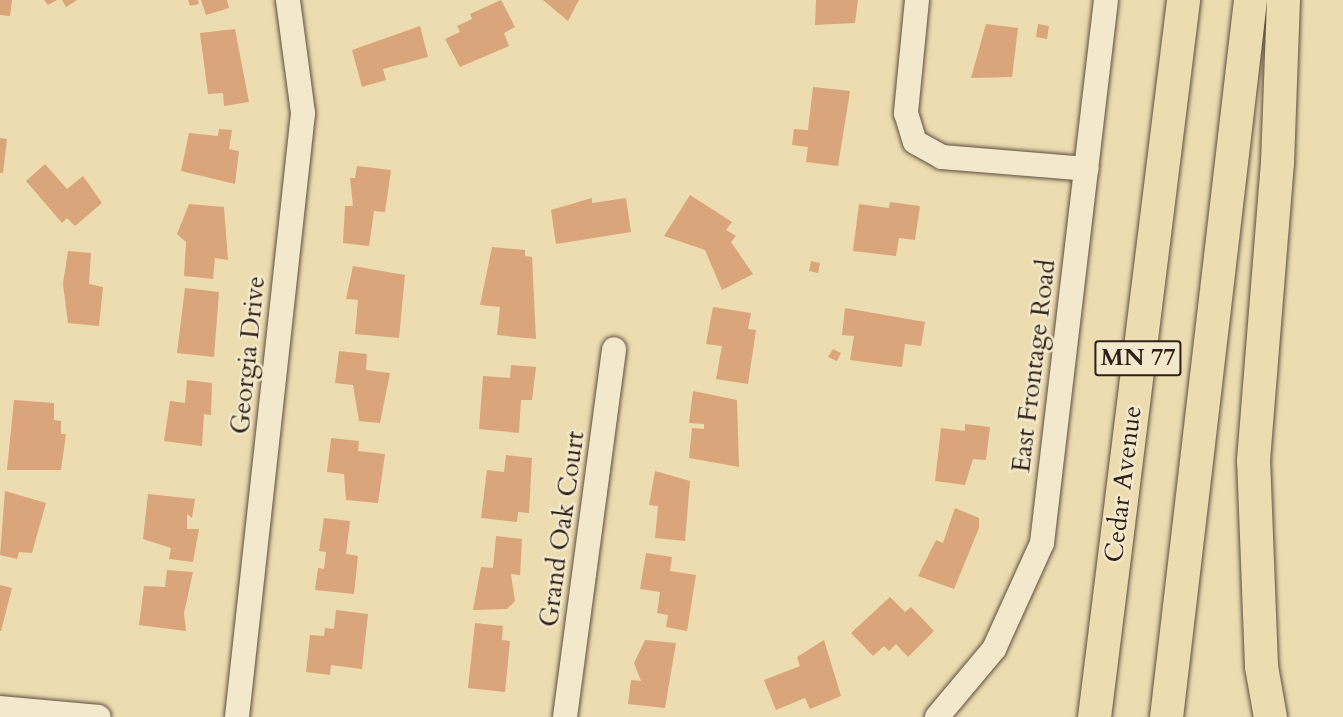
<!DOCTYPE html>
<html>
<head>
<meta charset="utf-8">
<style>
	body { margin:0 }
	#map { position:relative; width:1343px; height:717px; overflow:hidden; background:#ecdcb0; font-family:Cardo,serif }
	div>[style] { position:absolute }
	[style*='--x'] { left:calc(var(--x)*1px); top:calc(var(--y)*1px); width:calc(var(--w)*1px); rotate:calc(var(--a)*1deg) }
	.building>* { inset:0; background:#dba57c }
	.roads { filter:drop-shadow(0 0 2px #5e4f3f) drop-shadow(0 0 2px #5e4f3f) }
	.street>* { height:24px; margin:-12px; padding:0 12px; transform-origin:12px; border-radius:12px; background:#f3e8cc }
	.highway>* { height:33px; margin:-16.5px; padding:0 16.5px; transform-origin:16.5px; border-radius:16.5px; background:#ecdcb0 }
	span { translate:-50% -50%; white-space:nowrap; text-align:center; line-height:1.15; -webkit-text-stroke:5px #f3e8cc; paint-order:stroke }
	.shield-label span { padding:2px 4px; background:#f3e8cc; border:2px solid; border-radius:4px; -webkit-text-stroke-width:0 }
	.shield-label { font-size:24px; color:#2f2019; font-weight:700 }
	.street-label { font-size:26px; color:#2f2019 }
</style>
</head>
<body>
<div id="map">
	<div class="building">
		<div style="clip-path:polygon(0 0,12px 0,10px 16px,0 15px)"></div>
		<div style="clip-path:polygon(44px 0,57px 0,48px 5px)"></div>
		<div style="clip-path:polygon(62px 0,77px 0,66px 7px)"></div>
		<div style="clip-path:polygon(188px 0,198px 0,199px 4px,190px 6px)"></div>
		<div style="clip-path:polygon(201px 0,227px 0,229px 8px,206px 15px)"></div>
		<div style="clip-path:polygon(501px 0,515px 27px,504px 33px,509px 46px,460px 67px,445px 39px,460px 32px,457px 26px,472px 19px,470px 14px)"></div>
		<div style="clip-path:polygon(543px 0,579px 0,568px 21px)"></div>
		<div style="clip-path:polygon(816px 0,858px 0,855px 23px,815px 25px)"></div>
		<div style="clip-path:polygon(986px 24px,1018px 28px,1012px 77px,971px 78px)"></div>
		<div style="clip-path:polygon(1038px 24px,1049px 26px,1047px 39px,1036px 37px)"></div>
		<div style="clip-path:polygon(420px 26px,428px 57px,383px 69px,386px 80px,362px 87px,352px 50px)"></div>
		<div style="clip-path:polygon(235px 29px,249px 102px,224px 106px,223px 93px,208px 94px,200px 33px)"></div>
		<div style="clip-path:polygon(813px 87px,850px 91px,838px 166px,806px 162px,808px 147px,792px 145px,794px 129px,808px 130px)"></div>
		<div style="clip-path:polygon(219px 129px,232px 130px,229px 149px,239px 151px,235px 184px,181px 171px,189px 133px,218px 136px)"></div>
		<div style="clip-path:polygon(0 138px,7px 139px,3px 173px,0 173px)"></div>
		<div style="clip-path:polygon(45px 164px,67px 189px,83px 176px,102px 203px,75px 226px,67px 218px,62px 223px,26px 181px)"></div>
		<div style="clip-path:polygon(357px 166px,391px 170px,385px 212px,374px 211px,369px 246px,343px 243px,345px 206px,353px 206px,350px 178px,355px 178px)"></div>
		<div style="clip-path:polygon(690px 195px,732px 222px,726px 230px,736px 236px,731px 242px,753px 274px,722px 290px,705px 250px,664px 236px)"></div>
		<div style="clip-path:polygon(592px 198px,592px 203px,626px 198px,631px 232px,556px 244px,551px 210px)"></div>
		<div style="clip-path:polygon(890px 202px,920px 206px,915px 240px,899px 238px,896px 256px,853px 251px,859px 204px,889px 208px)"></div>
		<div style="clip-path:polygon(189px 204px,224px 207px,228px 260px,215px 258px,213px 279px,184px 276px,186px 242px,177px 234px)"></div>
		<div style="clip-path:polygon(492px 247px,525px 250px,525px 256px,532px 257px,536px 339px,497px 335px,500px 307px,480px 305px)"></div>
		<div style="clip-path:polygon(68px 251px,91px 253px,89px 284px,103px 287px,99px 326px,68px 323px,63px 284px)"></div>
		<div style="clip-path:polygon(811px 261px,820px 263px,818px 273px,809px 271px)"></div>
		<div style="clip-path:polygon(353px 266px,405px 275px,399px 338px,355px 334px,358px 300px,346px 299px)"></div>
		<div style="clip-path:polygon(185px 288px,219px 292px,214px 357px,177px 353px)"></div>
		<div style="clip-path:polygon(713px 307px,751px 313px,748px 329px,756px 330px,748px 384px,716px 379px,722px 346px,706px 344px)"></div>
		<div style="clip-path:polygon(845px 308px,925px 322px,921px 346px,905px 344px,902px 367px,850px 360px,854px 336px,842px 335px)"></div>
		<div style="clip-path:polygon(833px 349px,841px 353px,837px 361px,828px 357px)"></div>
		<div style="clip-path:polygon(339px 351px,367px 354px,366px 370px,390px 373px,380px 423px,359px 421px,353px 385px,335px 383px)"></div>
		<div style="clip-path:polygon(511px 365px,536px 367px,532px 400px,521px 400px,519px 433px,479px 429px,483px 376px,510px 378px)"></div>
		<div style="clip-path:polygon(187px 380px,212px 383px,211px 415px,204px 414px,202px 446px,164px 441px,170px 401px,185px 403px)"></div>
		<div style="clip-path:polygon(693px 391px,737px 400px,739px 467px,689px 458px,692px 428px,704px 429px,704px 424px,689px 423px)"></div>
		<div style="clip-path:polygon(14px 400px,54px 403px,54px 420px,61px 421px,61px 434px,66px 434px,61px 470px,7px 470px)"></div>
		<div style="clip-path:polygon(965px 424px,990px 427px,986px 460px,973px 459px,965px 485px,935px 481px,941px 428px,965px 431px)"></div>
		<div style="clip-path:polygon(331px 438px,359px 441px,358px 451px,385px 454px,378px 503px,346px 500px,344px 474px,327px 472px)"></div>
		<div style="clip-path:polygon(506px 455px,532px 458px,529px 513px,518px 512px,517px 522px,481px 518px,487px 470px,504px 472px)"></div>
		<div style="clip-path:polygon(655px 471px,690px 481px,685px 541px,655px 538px,658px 506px,649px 505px)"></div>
		<div style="clip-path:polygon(5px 491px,46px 503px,32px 553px,19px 552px,17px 559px,0 555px)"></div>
		<div style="clip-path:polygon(148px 494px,195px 499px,192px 518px,187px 514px,187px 529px,199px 529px,193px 562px,169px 559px,171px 548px,143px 539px)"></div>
		<div style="clip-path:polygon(955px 508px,979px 518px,979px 528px,954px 589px,918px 576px,936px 540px,943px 543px)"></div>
		<div style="clip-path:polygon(324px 518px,350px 521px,346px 554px,358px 556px,354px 594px,315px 590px,318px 568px,324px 569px,326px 552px,319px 551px)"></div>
		<div style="clip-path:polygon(496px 536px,522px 539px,520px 575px,511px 574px,515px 601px,507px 609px,473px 610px,481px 567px,493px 568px)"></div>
		<div style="clip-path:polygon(646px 553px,672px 557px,670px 571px,696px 575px,687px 631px,666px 627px,668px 615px,657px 613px,660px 592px,640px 589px)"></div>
		<div style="clip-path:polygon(167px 570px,193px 572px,184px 613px,186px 631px,139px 625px,144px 586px,165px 587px)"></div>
		<div style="clip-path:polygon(0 585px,12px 588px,1px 631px,0 631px)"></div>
		<div style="clip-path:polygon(890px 597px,905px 612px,911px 607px,934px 631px,908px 657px,896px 644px,889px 651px,884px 646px,873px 656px,851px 633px)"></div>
		<div style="clip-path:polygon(336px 610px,368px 614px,362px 669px,331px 665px,330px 675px,306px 672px,310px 635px,324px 636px,325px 628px,334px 629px)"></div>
		<div style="clip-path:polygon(475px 623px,503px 626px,502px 640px,510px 641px,505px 692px,468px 688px)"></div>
		<div style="clip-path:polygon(645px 640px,676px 643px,665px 708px,628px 704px,631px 680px,641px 681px,634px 663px)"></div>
		<div style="clip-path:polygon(824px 640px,841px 696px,810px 709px,805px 698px,776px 710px,764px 680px,800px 666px,797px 657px)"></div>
	</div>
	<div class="roads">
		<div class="street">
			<div style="--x:917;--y:0;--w:114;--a:95.6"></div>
			<div style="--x:906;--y:113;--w:30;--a:73"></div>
			<div style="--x:915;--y:142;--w:31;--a:29"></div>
			<div style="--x:942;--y:157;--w:145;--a:4.7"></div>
			<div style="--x:0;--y:708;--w:99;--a:5.2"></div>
			<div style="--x:237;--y:717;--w:608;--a:-83.76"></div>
			<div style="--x:303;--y:113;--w:114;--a:-97.6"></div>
			<div style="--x:565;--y:717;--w:371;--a:-82.4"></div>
			<div style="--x:937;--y:717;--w:89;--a:-50"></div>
			<div style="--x:994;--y:649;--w:116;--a:-65.6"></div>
			<div style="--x:1042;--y:543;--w:547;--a:-83.28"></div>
		</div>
		<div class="highway">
			<div style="--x:1094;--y:717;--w:723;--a:-82.92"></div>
			<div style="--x:1166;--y:717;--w:722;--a:-83.32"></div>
			<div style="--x:1270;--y:717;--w:52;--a:-100"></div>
			<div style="--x:1261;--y:666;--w:206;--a:-92.2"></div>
			<div style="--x:1253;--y:460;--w:298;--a:-85.4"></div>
			<div style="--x:1277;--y:163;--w:163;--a:-87.9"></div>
		</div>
	</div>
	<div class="shield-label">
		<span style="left:1138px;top:358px">MN 77</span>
	</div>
	<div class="street-label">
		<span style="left:248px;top:355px;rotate:-84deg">Georgia Drive</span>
		<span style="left:1034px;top:366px;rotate:-83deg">East Frontage Road</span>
		<span style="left:1123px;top:484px;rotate:-83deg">Cedar Avenue</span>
		<span style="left:562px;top:529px;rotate:-82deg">Grand Oak Court</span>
	</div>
</div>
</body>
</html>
